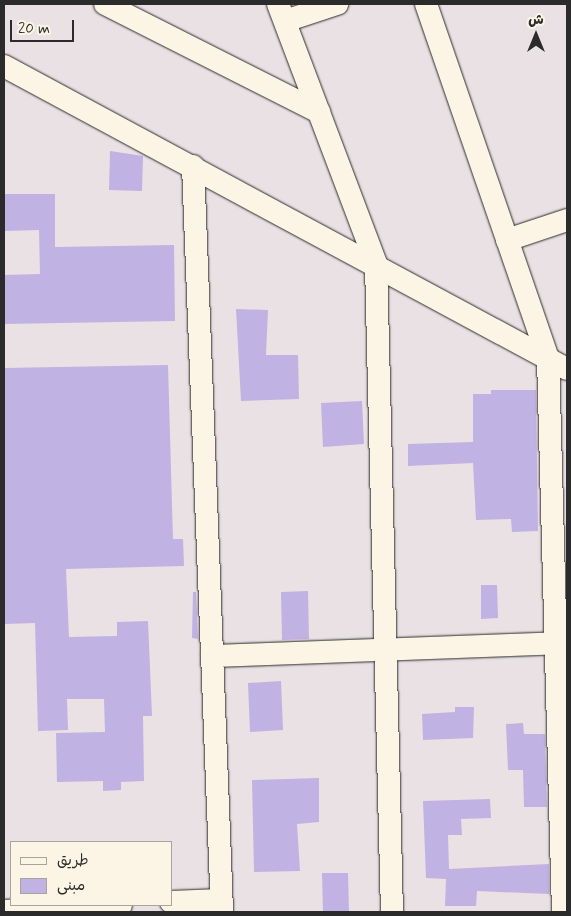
<!DOCTYPE html>
<html>
<head>
<meta charset="utf-8">
<style>
	body { margin:0 }
	#map { position:relative; width:571px; height:916px; overflow:hidden; background:#eae1e4; font-family:Mynerve,"Playpen Sans Arabic",sans-serif }
	div>[style] { position:absolute }
	[style*='--x'] { left:calc(var(--x)*1px); top:calc(var(--y)*1px); width:calc(var(--w)*1px); rotate:calc(var(--a)*1deg) }
	.building>* { inset:0; background:#c0b2e3 }
	.roads { filter:drop-shadow(0 0 1px #2b2b2b) drop-shadow(0 0 1px #2b2b2b) }
	.minor>* { height:22px; margin:-11px; padding:0 11px; transform-origin:11px; border-radius:11px; background:#fcf5e5 }
	span { translate:-50% -50%; white-space:nowrap; text-align:center; line-height:1.15; -webkit-text-stroke:4px #fcf5e5; paint-order:stroke }
	.frame { position:absolute; inset:0; border:5px solid #2b2b2b; pointer-events:none }
	.legend { position:absolute; left:10px; top:841px; width:162px; height:65px; box-sizing:border-box; background:#fcf5e5; border:1px solid #a8a49b; margin:0; padding:6px 9px; list-style:none; font-size:15px; color:#2b2b2b }
	.legend li { display:flex; align-items:center; gap:10px; height:25px }
	.legend b { width:25px; border:1px solid #a8a49b }
	.north { position:absolute; left:511px; top:10px; width:50px; height:50px; -webkit-text-stroke:4px #fcf5e5; paint-order:stroke; rotate:0deg; font-size:14px; font-weight:700; line-height:20px; text-align:center; color:#2b2b2b }
	.north::after { content:''; display:block; margin:auto; width:18px; height:22px; background:#2b2b2b; clip-path:polygon(50% 0,100% 100%,50% 72%,0 100%) }
	.scale { position:absolute; left:10px; top:20px; width:64px; height:22px; box-sizing:border-box; border:2px solid #2b2b2b; border-top:0; padding-left:6px; font-size:15px; line-height:18px; white-space:nowrap; color:#2b2b2b; -webkit-text-stroke:4px #fcf5e5; paint-order:stroke }
</style>
</head>
<body>
<div id="map">
	<div class="building">
		<div style="clip-path:polygon(110px 151px,143px 156px,142px 191px,109px 190px)"></div>
		<div style="clip-path:polygon(4px 194px,55px 194px,55px 247px,174px 245px,175px 321px,4px 324px,4px 275px,40px 274px,39px 230px,4px 231px)"></div>
		<div style="clip-path:polygon(236px 309px,268px 310px,266px 355px,298px 355px,299px 399px,241px 401px)"></div>
		<div style="clip-path:polygon(168px 365px,173px 539px,183px 539px,184px 566px,66px 569px,69px 637px,117px 636px,117px 622px,148px 621px,152px 716px,143px 716px,144px 781px,121px 782px,121px 790px,103px 791px,103px 781px,57px 782px,56px 733px,105px 732px,104px 699px,67px 699px,68px 730px,38px 731px,35px 623px,5px 624px,4px 368px)"></div>
		<div style="clip-path:polygon(491px 390px,536px 390px,538px 531px,512px 532px,511px 519px,476px 520px,473px 463px,408px 466px,408px 444px,473px 442px,473px 394px,491px 394px)"></div>
		<div style="clip-path:polygon(362px 401px,364px 444px,323px 447px,321px 403px)"></div>
		<div style="clip-path:polygon(481px 585px,497px 585px,498px 618px,481px 619px)"></div>
		<div style="clip-path:polygon(308px 591px,309px 639px,282px 640px,281px 592px)"></div>
		<div style="clip-path:polygon(193px 592px,196px 592px,198px 639px,192px 638px)"></div>
		<div style="clip-path:polygon(281px 681px,283px 730px,250px 732px,248px 683px)"></div>
		<div style="clip-path:polygon(455px 707px,474px 707px,473px 738px,423px 740px,422px 714px,455px 712px)"></div>
		<div style="clip-path:polygon(523px 723px,524px 734px,545px 734px,547px 807px,524px 807px,523px 770px,508px 770px,506px 724px)"></div>
		<div style="clip-path:polygon(319px 778px,319px 822px,297px 824px,300px 871px,254px 872px,252px 780px)"></div>
		<div style="clip-path:polygon(490px 799px,491px 818px,461px 819px,462px 835px,448px 835px,449px 869px,549px 864px,549px 894px,477px 891px,476px 906px,445px 906px,446px 879px,426px 878px,423px 801px)"></div>
		<div style="clip-path:polygon(322px 873px,348px 873px,349px 912px,323px 912px)"></div>
	</div>
	<div class="roads">
		<div class="minor">
			<div style="--x:105;--y:4;--w:240;--a:26.8"></div>
			<div style="--x:278;--y:4;--w:278;--a:69.3"></div>
			<div style="--x:376;--y:264;--w:648;--a:88.59"></div>
			<div style="--x:426;--y:4;--w:374;--a:71"></div>
			<div style="--x:548;--y:358;--w:554;--a:88.45"></div>
			<div style="--x:285;--y:21;--w:55;--a:-18.1"></div>
			<div style="--x:4;--y:66;--w:639;--a:28.29"></div>
			<div style="--x:193;--y:166;--w:747;--a:87.77"></div>
			<div style="--x:507;--y:240;--w:63;--a:-18.4"></div>
			<div style="--x:212;--y:656;--w:355;--a:-2.1"></div>
			<div style="--x:171;--y:902;--w:50;--a:-2.3"></div>
			<div style="--x:4;--y:911;--w:117;--a:-2.9"></div>
		</div>
	</div>
	<div class="frame"></div>
	<ul class="legend">
	<li><b style="height:6px;background:#fcf5e5"></b>طريق</li>
	<li><b style="height:14px;background:#c0b2e3"></b>مبنى</li>
	</ul>
	<div class="north">ش</div>
	<div class="scale">20 m</div>
</div>
</body>
</html>
